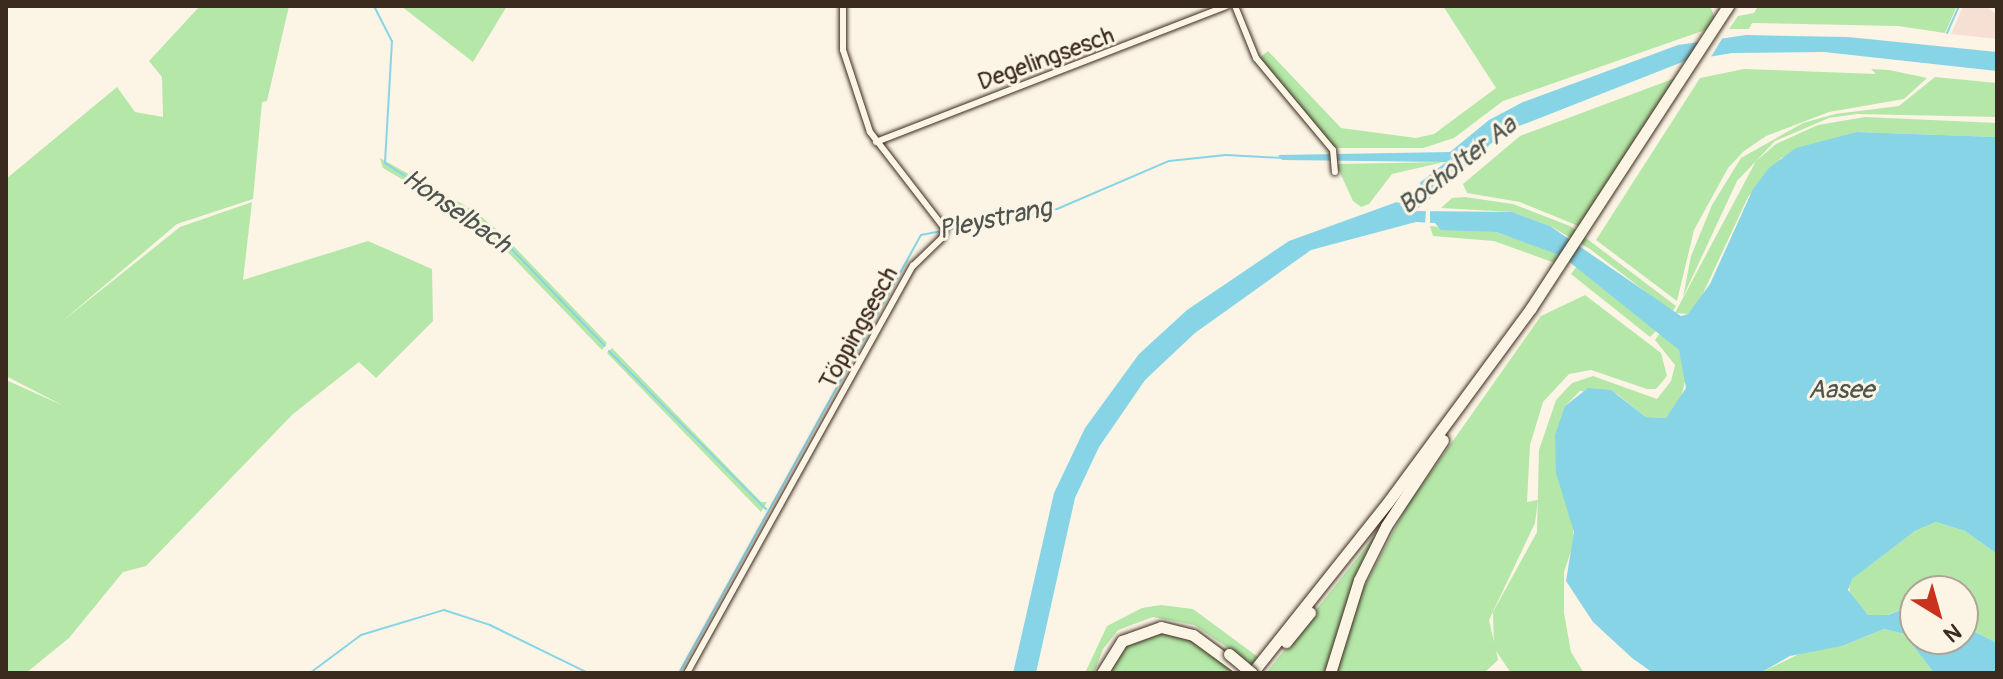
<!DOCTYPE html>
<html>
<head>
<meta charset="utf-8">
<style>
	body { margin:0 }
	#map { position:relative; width:2003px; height:679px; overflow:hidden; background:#fcf5e5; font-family:Pangolin,sans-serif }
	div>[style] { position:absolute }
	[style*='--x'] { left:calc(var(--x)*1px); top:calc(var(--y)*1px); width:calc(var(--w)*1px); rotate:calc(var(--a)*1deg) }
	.built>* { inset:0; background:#f6e0d3 }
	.green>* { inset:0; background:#b4e7a8 }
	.water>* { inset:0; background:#88d4e7 }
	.pier>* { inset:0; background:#fcf5e5 }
	.stream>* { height:2px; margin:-1px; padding:0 1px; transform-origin:1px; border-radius:1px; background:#88d4e7 }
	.roads { filter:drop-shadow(0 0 2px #3b2a1e) drop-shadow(0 0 2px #3b2a1e) }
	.minor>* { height:6px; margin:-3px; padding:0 3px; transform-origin:3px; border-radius:3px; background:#fcf5e5 }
	.trunk>* { height:11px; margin:-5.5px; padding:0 5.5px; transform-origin:5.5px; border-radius:5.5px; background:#fcf5e5 }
	.bridges { filter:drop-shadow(0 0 2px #3b2a1e) drop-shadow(0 0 2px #3b2a1e) }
	.trunk-bridge>* { height:11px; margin:-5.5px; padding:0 5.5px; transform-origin:5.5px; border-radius:5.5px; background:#fcf5e5 }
	span { translate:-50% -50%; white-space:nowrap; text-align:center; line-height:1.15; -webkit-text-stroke:6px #fcf5e5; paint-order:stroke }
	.street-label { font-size:24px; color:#3b2a1e }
	.water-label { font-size:26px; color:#4e5450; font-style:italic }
	.frame { position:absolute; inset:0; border:8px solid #3b2a1e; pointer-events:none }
	.north { position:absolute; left:1899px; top:575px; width:80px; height:80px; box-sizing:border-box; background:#fcf5e5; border:2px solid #afa495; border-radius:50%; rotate:143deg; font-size:22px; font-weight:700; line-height:32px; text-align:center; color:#3b2a1e }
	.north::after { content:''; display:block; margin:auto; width:28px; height:36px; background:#c8321e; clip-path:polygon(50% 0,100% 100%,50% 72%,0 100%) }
</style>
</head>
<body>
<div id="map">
	<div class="built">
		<div style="clip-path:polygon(1963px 6px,1986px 6px,1997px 15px,1997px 39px,1951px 34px)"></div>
	</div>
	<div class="green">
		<div style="clip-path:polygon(200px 6px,289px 6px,267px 101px,262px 102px,253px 199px,177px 224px,60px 323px,180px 227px,252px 202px,243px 280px,368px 241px,432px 269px,433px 321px,376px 378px,359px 362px,293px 414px,146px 566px,123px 572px,69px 638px,26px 673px,6px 673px,6px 380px,64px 406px,6px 376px,6px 179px,117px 87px,135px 112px,163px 117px,162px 77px,149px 61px)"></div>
		<div style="clip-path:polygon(401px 6px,507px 6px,473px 62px)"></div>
		<div style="clip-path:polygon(1443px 6px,1710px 6px,1715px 18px,1708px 29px,1503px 101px,1454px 138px,1423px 148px,1334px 148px,1259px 58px,1268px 51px,1341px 128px,1416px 138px,1434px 134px,1496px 88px)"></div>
		<div style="clip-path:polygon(1758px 6px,1957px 6px,1945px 33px,1898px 26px,1752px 23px,1749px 29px,1729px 29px,1738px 16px,1754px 13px)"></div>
		<div style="clip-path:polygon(1744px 69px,1876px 74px,1871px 69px,1889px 70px,1927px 78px,1904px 99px,1829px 112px,1766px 136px,1744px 151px,1728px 168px,1694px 230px,1677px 301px,1596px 240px,1700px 78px)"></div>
		<div style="clip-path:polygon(1678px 77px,1581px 227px,1520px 202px,1467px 193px,1463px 184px,1520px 136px)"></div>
		<div style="clip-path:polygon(1935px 77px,1997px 83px,1997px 117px,1857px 114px,1829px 118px,1775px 141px,1737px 181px,1683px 297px,1691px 256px,1712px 205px,1741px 158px,1803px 123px,1835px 114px,1899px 106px)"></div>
		<div style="clip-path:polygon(1865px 117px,1997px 123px,1997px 137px,1857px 132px,1781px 158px,1748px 197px,1699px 302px,1688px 314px,1675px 313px,1756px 161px,1776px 144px,1818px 125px)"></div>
		<div style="clip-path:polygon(380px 158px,473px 210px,502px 234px,607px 343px,602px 350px,497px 241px,468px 218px,383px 168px)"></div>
		<div style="clip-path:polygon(1444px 162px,1392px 174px,1369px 204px,1361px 207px,1353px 201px,1336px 164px)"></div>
		<div style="clip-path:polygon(1465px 197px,1513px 204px,1570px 226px,1676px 306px,1672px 312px,1590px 249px,1550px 226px,1512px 212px,1441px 208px,1452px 198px)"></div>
		<div style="clip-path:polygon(1430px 226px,1496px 232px,1560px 255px,1555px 263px,1494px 241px,1433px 236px)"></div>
		<div style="clip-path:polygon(1577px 266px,1657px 330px,1650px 337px,1571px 274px)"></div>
		<div style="clip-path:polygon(1585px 295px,1661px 353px,1667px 376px,1656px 389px,1647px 389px,1591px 370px,1569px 374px,1543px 402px,1530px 445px,1527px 502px,1538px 500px,1535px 523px,1489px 620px,1498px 660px,1484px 673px,1335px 673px,1363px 589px,1407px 506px,1541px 316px)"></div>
		<div style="clip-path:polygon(1660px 333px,1679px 350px,1686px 377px,1680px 402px,1666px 418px,1646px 417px,1617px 394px,1580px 391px,1565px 406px,1574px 542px,1564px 572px,1564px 613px,1571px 652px,1584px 673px,1511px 673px,1494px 648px,1493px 612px,1537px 532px,1539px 450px,1556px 400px,1572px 383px,1593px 376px,1657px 399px,1671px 381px,1675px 365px,1655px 340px)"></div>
		<div style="clip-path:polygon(612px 348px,761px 502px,767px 502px,761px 512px,607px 353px)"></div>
		<div style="clip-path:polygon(1936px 522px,1965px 531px,1997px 554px,1997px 643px,1963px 626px,1963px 591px,1915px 591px,1915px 604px,1887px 615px,1868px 615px,1850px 596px,1849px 581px,1915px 531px)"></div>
		<div style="clip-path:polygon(1381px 528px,1354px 582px,1325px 673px,1266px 673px)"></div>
		<div style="clip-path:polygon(1161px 605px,1193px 609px,1258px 657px,1252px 664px,1194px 625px,1153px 617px,1118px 630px,1103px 649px,1094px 673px,1085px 673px,1107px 626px,1142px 608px)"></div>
		<div style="clip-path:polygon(1884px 629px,1904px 634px,1934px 673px,1760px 673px,1803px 652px,1842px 646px)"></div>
		<div style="clip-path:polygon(1161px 630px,1197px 642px,1235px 673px,1108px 673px,1125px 643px)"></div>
	</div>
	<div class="water">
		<div style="clip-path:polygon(1746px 35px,1848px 37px,1997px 52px,1997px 71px,1824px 52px,1732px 53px,1685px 61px,1504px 132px,1416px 211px,1512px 212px,1550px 226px,1681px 316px,1688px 314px,1710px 284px,1753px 189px,1769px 168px,1796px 148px,1857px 132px,1997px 137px,1997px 554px,1965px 531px,1936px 522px,1915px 531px,1852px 579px,1848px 590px,1868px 615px,1888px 615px,1915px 604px,1915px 639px,1963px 639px,1963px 626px,1997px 643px,1997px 673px,1934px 673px,1904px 634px,1884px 629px,1842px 646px,1790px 656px,1760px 673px,1653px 673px,1632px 658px,1593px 622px,1566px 581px,1574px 532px,1556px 473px,1555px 435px,1565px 406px,1588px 388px,1611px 390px,1646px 417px,1666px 418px,1686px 388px,1679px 350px,1562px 256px,1496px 232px,1441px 230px,1435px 223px,1416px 222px,1311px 250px,1195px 333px,1145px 380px,1099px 447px,1075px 498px,1036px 673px,1013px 673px,1054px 493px,1085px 428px,1139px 354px,1187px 310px,1289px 241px,1394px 203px,1446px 162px,1282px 160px,1278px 155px,1450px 152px,1489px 120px,1523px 102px,1678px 45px)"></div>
	</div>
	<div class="pier">
		<div style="clip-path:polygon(1725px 34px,1709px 60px,1687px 64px,1705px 35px)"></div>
		<div style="clip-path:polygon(1412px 182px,1420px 182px,1418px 191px,1429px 204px,1424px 208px,1430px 208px,1430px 224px,1425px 224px,1426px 211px,1415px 211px,1423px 204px,1417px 197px,1408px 204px,1394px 202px,1409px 194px,1406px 186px)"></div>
	</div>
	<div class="stream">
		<div style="--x:374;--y:6;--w:39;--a:63"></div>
		<div style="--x:392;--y:41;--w:122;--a:93.3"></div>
		<div style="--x:385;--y:163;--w:137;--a:32.8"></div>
		<div style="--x:500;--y:237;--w:151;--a:46.1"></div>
		<div style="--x:1947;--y:33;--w:30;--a:-66"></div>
		<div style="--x:609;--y:351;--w:223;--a:45.2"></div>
		<div style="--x:310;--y:673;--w:64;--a:-36.7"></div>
		<div style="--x:361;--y:635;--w:87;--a:-16.8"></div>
		<div style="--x:444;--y:610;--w:48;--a:18.1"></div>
		<div style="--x:490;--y:625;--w:109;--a:26.1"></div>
		<div style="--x:679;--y:673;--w:500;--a:-61.08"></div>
		<div style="--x:921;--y:235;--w:138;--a:-10.8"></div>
		<div style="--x:1057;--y:209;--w:122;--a:-23.2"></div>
		<div style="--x:1169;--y:161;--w:57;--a:-6"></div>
		<div style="--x:1226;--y:155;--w:57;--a:3"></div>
	</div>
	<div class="roads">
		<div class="minor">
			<div style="--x:1235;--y:6;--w:56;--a:68"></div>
			<div style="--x:1256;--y:58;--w:120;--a:50.1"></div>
			<div style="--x:1333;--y:150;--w:22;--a:85"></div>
			<div style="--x:876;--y:142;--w:375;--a:-21.2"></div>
			<div style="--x:687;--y:673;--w:466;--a:-61"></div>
			<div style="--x:913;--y:266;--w:40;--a:-44"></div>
			<div style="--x:942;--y:238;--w:9;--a:-72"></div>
			<div style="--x:945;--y:229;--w:123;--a:-127.7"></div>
			<div style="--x:870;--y:132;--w:86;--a:-108.2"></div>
			<div style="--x:843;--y:50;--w:44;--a:-90"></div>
		</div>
		<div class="trunk">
			<div style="--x:1286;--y:642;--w:38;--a:-51"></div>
			<div style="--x:1102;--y:673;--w:38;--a:-58"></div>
			<div style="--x:1122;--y:641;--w:41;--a:-19.7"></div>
			<div style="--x:1161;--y:627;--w:33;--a:14"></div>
			<div style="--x:1193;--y:635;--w:61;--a:36.3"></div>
			<div style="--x:1252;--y:673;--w:218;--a:-51.5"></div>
			<div style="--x:1388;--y:502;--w:241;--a:-53.6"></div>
			<div style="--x:1531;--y:308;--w:361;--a:-56.9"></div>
			<div style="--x:1330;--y:673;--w:97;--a:-72.7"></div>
			<div style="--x:1359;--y:580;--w:60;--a:-63.4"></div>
			<div style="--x:1386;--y:526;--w:103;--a:-56.5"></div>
		</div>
	</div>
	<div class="bridges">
		<div class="trunk-bridge">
			<div style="--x:1229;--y:654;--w:30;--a:40"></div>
		</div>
	</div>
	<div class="street-label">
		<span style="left:1046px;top:59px;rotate:-20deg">Degelingsesch</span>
		<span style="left:859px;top:328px;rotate:-61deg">Töppingsesch</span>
	</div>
	<div class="water-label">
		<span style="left:1458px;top:166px;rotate:-38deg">Bocholter Aa</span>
		<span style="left:456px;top:212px;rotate:35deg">Honselbach</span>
		<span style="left:995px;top:220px;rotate:-12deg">Pleystrang</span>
		<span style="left:1841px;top:391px">Aasee</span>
	</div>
	<div class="frame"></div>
	<div class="north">N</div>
</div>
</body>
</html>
